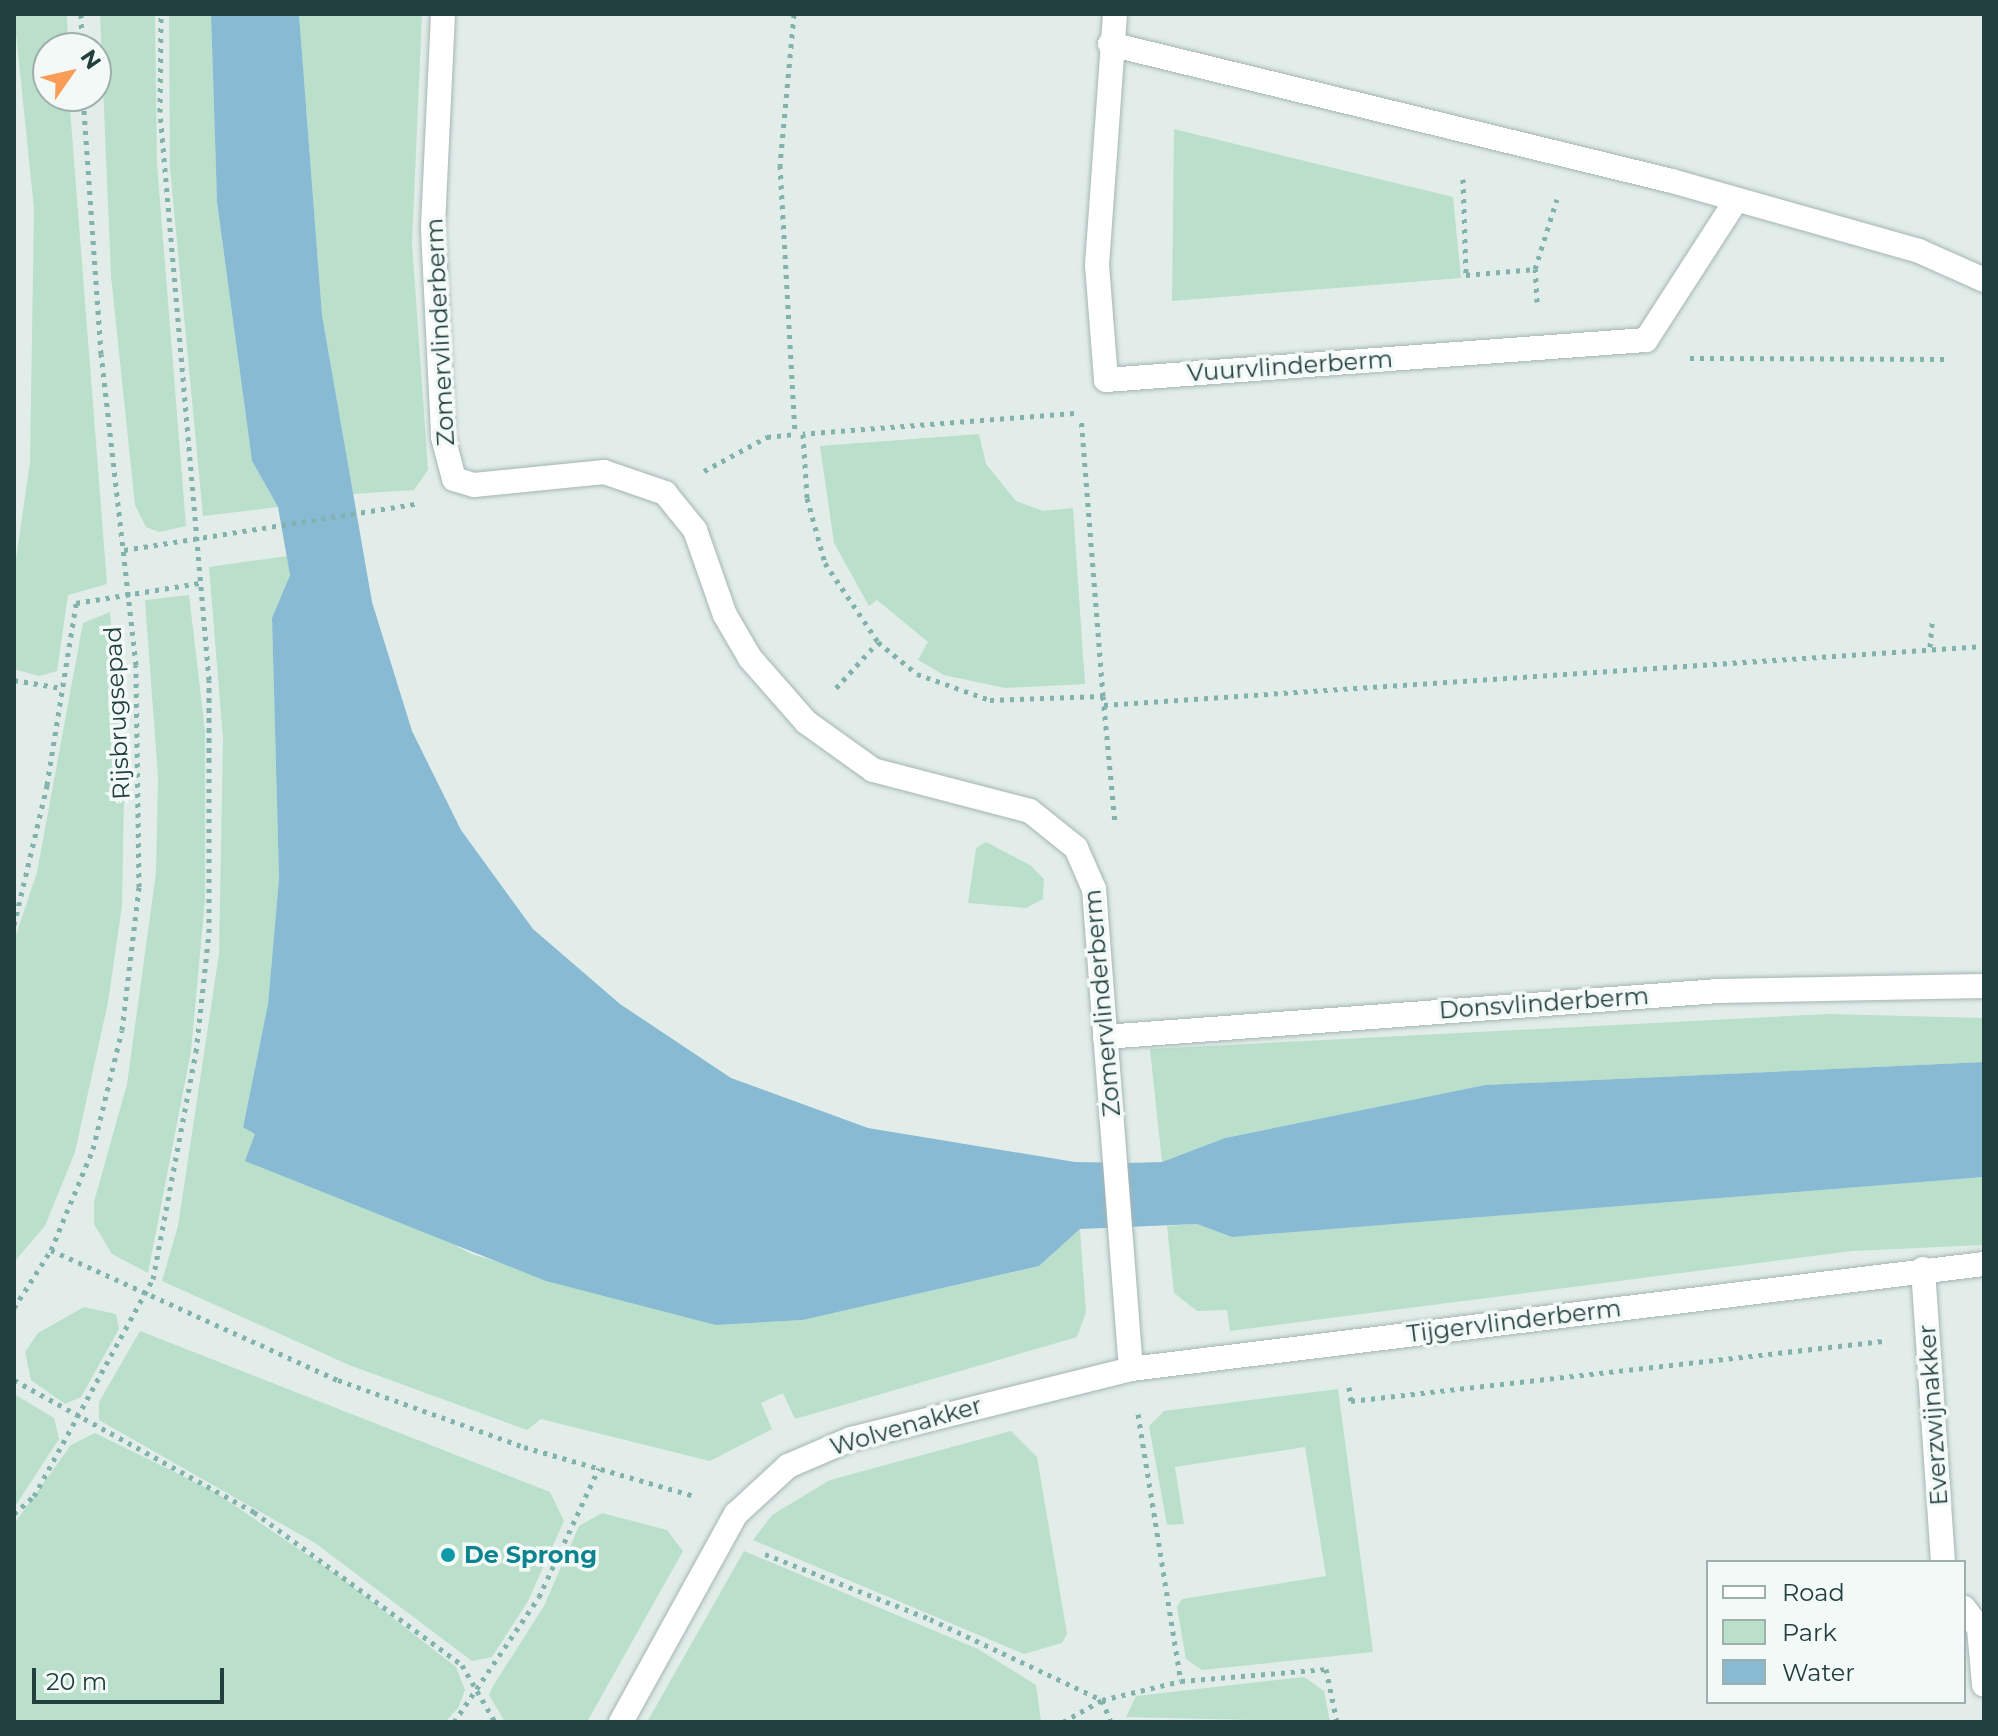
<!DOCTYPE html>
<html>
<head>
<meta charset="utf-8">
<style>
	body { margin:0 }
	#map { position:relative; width:1998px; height:1736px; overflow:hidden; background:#e2edea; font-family:Montserrat,sans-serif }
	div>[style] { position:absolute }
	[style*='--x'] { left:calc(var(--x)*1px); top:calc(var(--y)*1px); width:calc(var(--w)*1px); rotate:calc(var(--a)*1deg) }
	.green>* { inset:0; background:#badfcb }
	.water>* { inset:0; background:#88bad4 }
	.path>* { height:5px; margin-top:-2.5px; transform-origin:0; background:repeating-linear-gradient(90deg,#81b2ac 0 4px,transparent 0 10px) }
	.roads { filter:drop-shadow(0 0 2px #a4b5b3) drop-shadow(0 0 2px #a4b5b3) }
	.street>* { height:24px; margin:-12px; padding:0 12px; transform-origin:12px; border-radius:12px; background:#fff }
	.dots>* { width:22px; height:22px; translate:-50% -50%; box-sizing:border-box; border:4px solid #f3f9f7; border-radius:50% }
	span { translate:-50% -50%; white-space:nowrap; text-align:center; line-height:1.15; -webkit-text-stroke:7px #f3f9f7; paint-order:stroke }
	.street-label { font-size:24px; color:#213f3d }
	.culture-label { font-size:24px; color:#0d838f; font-weight:700 }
	.left { translate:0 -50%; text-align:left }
	.frame { position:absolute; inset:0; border:16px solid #213f3d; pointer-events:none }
	.legend { position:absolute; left:1706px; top:1560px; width:260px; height:144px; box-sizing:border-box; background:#f3f9f7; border:2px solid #9fafad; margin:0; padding:10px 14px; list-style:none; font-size:24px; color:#213f3d }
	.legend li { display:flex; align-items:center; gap:16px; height:40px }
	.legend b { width:40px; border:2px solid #9fafad }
	.north { position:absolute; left:32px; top:32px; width:80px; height:80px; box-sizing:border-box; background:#f3f9f7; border:2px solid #9fafad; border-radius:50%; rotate:56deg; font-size:22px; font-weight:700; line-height:32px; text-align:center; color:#213f3d }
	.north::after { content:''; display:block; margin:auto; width:28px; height:36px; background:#f89c56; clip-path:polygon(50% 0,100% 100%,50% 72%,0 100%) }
	.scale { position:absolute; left:32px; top:1668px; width:192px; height:36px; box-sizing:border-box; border:4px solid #213f3d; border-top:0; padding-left:10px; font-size:24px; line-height:28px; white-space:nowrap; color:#213f3d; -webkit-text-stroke:6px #f3f9f7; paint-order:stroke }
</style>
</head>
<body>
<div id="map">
	<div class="green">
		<div style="clip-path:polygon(14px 14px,67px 14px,68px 48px,48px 48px,48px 96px,69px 96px,107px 584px,68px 595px,57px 671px,39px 676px,14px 669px,14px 573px,30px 462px,34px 209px)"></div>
		<div style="clip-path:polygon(100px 14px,155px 14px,157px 164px,186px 526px,159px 532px,146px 527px,135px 505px,111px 276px)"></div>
		<div style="clip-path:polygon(169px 14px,211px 14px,217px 202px,252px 461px,278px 507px,203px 516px,170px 168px)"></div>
		<div style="clip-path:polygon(299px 14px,422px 14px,412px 243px,428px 470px,414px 490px,353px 494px,322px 315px)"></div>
		<div style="clip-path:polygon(1174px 129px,1453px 197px,1461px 278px,1172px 301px)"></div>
		<div style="clip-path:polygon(979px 434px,986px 464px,1016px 501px,1043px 511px,1073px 508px,1085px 684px,1005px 688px,944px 675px,918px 660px,928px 642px,877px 600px,869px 606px,834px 543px,820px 446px)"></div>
		<div style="clip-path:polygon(287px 556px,290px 575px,272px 618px,279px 879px,268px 1004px,243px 1126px,471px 1254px,716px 1325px,803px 1320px,1039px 1266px,1080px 1229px,1086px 1312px,1077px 1337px,795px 1419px,783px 1393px,761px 1403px,772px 1429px,710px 1461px,541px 1419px,527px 1430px,349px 1365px,162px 1281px,178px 1226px,219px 954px,223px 739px,209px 567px)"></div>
		<div style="clip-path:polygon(189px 595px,205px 731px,205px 900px,191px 1051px,148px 1273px,112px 1254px,94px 1224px,94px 1202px,127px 1084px,156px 873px,158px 777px,145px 600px)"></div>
		<div style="clip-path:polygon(110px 612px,124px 795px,122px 906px,108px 1002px,75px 1152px,45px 1226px,14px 1262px,14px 941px,37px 872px,83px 623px)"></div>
		<div style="clip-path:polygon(986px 842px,1030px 865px,1044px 879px,1043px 899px,1026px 908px,968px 903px,976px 848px)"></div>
		<div style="clip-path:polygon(1828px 1014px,1984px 1018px,1984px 1062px,1485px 1085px,1225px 1138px,1162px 1162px,1150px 1049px)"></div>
		<div style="clip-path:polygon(1984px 1177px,1984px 1245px,1852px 1251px,1230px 1331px,1227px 1310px,1197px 1311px,1174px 1293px,1167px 1226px,1197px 1224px,1232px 1237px)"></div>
		<div style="clip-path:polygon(84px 1307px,116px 1314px,119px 1329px,81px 1397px,65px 1404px,31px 1380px,25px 1352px,38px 1333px)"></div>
		<div style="clip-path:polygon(140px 1331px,550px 1492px,564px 1521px,528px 1601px,492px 1657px,472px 1661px,315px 1543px,99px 1420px,99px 1402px)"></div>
		<div style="clip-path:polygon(1338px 1389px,1373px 1652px,1202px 1670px,1186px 1659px,1177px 1607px,1182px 1599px,1326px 1576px,1305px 1447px,1175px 1467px,1184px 1524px,1167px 1525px,1149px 1426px,1164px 1411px)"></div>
		<div style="clip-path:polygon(14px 1394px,54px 1418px,59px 1439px,14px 1508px)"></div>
		<div style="clip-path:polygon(1011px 1431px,1037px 1457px,1067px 1634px,1062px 1643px,1024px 1654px,753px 1540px,772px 1515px,830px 1480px)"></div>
		<div style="clip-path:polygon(95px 1433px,213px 1491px,343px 1579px,456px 1667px,465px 1690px,458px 1708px,445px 1722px,14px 1722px,14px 1524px,71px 1445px)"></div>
		<div style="clip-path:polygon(602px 1513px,667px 1530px,683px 1551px,587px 1722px,505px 1722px,489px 1695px,493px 1686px,544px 1606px,579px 1526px)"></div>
		<div style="clip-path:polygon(744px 1551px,978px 1649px,1036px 1685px,1041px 1721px,647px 1722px)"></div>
		<div style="clip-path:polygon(1304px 1677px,1324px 1691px,1330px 1722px,1126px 1717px,1136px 1696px)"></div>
	</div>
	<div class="water">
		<div style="clip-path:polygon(211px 14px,299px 14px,322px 315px,372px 602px,412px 731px,461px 830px,533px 929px,620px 1004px,731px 1078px,868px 1128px,1075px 1162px,1127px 1163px,1162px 1162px,1225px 1138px,1485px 1085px,1984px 1062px,1984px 1177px,1232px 1237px,1197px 1224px,1080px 1229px,1039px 1266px,803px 1320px,716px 1325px,546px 1281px,245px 1161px,255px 1134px,243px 1127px,268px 1004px,279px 879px,272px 618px,290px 575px,278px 507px,252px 461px,217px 202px)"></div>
	</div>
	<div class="path">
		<div style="--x:81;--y:14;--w:34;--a:88"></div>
		<div style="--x:794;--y:14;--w:152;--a:95.3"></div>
		<div style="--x:780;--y:165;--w:269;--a:86.8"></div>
		<div style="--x:1463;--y:179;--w:96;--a:88.2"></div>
		<div style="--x:1466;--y:275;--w:69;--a:-5"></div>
		<div style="--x:1537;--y:302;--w:33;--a:-93"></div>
		<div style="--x:1535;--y:269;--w:73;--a:-72.6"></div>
		<div style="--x:1690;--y:358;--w:259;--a:0.2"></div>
		<div style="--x:1074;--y:413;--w:272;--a:175.6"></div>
		<div style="--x:803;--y:434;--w:64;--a:86.4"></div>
		<div style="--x:807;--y:498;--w:67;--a:74.5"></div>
		<div style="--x:825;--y:563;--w:95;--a:56.1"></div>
		<div style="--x:878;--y:642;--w:50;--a:39.4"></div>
		<div style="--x:917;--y:674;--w:77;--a:19.6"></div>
		<div style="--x:990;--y:700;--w:113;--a:-2"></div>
		<div style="--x:1103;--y:696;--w:280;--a:-94.5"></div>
		<div style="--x:704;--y:471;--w:72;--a:-28.4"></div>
		<div style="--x:767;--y:437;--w:30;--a:-6"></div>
		<div style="--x:124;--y:550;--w:295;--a:-9"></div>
		<div style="--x:1930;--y:647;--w:25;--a:-85"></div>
		<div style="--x:14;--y:680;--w:48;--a:9.7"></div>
		<div style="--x:836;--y:688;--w:62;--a:-47.6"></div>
		<div style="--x:1103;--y:696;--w:128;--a:84.6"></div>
		<div style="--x:1104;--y:705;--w:882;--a:-3.84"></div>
		<div style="--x:14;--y:925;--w:144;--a:-76.7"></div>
		<div style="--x:47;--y:785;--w:184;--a:-80.9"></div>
		<div style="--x:76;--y:603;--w:125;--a:-9.2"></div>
		<div style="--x:51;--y:1250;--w:315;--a:24.4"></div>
		<div style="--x:338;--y:1380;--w:198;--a:19.8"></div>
		<div style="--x:524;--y:1447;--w:178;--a:16"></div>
		<div style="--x:14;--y:1308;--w:69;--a:-57.5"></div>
		<div style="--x:51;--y:1250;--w:109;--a:-67.4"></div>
		<div style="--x:93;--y:1149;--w:122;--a:-76.3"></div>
		<div style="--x:122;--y:1030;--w:144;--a:-83.2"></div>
		<div style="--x:139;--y:887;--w:222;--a:-90.8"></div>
		<div style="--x:136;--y:665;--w:313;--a:-96.4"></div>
		<div style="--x:101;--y:354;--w:259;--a:-94"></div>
		<div style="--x:14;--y:1380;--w:274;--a:28.8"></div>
		<div style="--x:254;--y:1512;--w:258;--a:36.3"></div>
		<div style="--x:462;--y:1665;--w:66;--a:59.9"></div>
		<div style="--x:1349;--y:1387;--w:14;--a:82"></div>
		<div style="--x:1351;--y:1401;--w:535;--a:-6.43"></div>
		<div style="--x:1138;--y:1414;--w:270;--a:80.9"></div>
		<div style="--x:14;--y:1514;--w:27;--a:-42"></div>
		<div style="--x:34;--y:1496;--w:247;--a:-61.3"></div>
		<div style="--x:153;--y:1279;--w:231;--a:-79.3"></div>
		<div style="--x:196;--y:1052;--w:121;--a:-83.8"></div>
		<div style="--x:209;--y:932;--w:252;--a:-90"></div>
		<div style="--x:209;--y:680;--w:570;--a:-94.93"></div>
		<div style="--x:160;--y:112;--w:98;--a:-89.4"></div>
		<div style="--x:765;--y:1554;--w:177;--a:21.5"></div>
		<div style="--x:930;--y:1619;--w:190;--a:25.2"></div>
		<div style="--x:1102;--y:1700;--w:24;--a:68"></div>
		<div style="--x:454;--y:1722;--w:151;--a:-55.8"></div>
		<div style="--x:539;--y:1597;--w:142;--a:-65.1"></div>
		<div style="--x:1063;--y:1722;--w:45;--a:-29.4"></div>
		<div style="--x:1102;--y:1700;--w:81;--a:-13.5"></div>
		<div style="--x:1181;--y:1681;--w:145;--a:-4.7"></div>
		<div style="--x:1326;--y:1669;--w:54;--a:78.3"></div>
	</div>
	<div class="roads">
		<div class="street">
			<div style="--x:443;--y:14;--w:215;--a:92.7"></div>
			<div style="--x:433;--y:229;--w:208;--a:87.2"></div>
			<div style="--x:443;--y:437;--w:43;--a:75.3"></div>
			<div style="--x:454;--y:479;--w:21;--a:17"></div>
			<div style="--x:474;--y:485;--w:131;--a:-5.7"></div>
			<div style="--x:604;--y:472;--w:65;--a:19"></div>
			<div style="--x:665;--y:493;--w:48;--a:51"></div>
			<div style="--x:695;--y:530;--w:90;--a:70.6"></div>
			<div style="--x:725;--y:615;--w:50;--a:59.8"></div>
			<div style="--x:750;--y:658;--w:85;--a:48.8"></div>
			<div style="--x:806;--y:722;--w:82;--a:35.6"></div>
			<div style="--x:873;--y:770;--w:162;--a:14.6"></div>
			<div style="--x:1030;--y:811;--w:59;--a:38.8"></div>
			<div style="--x:1076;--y:848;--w:45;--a:66.3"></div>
			<div style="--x:1094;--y:889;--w:481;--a:85.6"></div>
			<div style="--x:1115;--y:14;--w:252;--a:94.1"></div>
			<div style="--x:1097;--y:265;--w:115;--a:85.5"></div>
			<div style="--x:1106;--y:380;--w:541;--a:-4.24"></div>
			<div style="--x:1646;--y:340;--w:164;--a:-57.2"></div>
			<div style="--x:1110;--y:44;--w:578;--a:13.7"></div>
			<div style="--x:1672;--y:181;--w:257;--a:15.8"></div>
			<div style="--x:1919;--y:251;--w:71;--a:24"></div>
			<div style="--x:1105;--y:1037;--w:615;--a:-4.29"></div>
			<div style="--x:1718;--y:991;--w:266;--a:-1.1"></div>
			<div style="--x:1923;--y:1269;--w:294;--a:86.1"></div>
			<div style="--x:1964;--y:1608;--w:25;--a:53"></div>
			<div style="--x:1979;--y:1628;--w:57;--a:85"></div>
			<div style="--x:621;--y:1722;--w:238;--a:-61.1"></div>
			<div style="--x:736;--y:1514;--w:71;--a:-42.7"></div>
			<div style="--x:788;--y:1466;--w:69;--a:-23.2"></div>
			<div style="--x:851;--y:1439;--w:289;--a:-14"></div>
			<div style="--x:1131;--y:1369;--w:859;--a:-7.02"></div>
		</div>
	</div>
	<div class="dots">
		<div style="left:448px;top:1555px;background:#0f9aa8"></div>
	</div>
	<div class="street-label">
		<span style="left:440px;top:332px;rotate:-93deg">Zomervlinderberm</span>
		<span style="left:1290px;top:366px;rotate:-4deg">Vuurvlinderberm</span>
		<span style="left:117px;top:713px;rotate:-93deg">Rijsbrugsepad</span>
		<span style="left:1102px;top:1003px;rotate:-95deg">Zomervlinderberm</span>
		<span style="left:1544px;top:1003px;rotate:-4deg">Donsvlinderberm</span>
		<span style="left:1514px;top:1321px;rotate:-7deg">Tijgervlinderberm</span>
		<span style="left:1933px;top:1415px;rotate:-94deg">Everzwijnakker</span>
		<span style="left:906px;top:1426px;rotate:-16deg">Wolvenakker</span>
	</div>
	<div class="culture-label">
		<span class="left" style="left:464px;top:1555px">De Sprong</span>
	</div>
	<div class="frame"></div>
	<ul class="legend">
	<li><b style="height:10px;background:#fff"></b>Road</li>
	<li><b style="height:22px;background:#badfcb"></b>Park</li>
	<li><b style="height:22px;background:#88bad4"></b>Water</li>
	</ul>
	<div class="north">N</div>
	<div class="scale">20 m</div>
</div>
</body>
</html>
